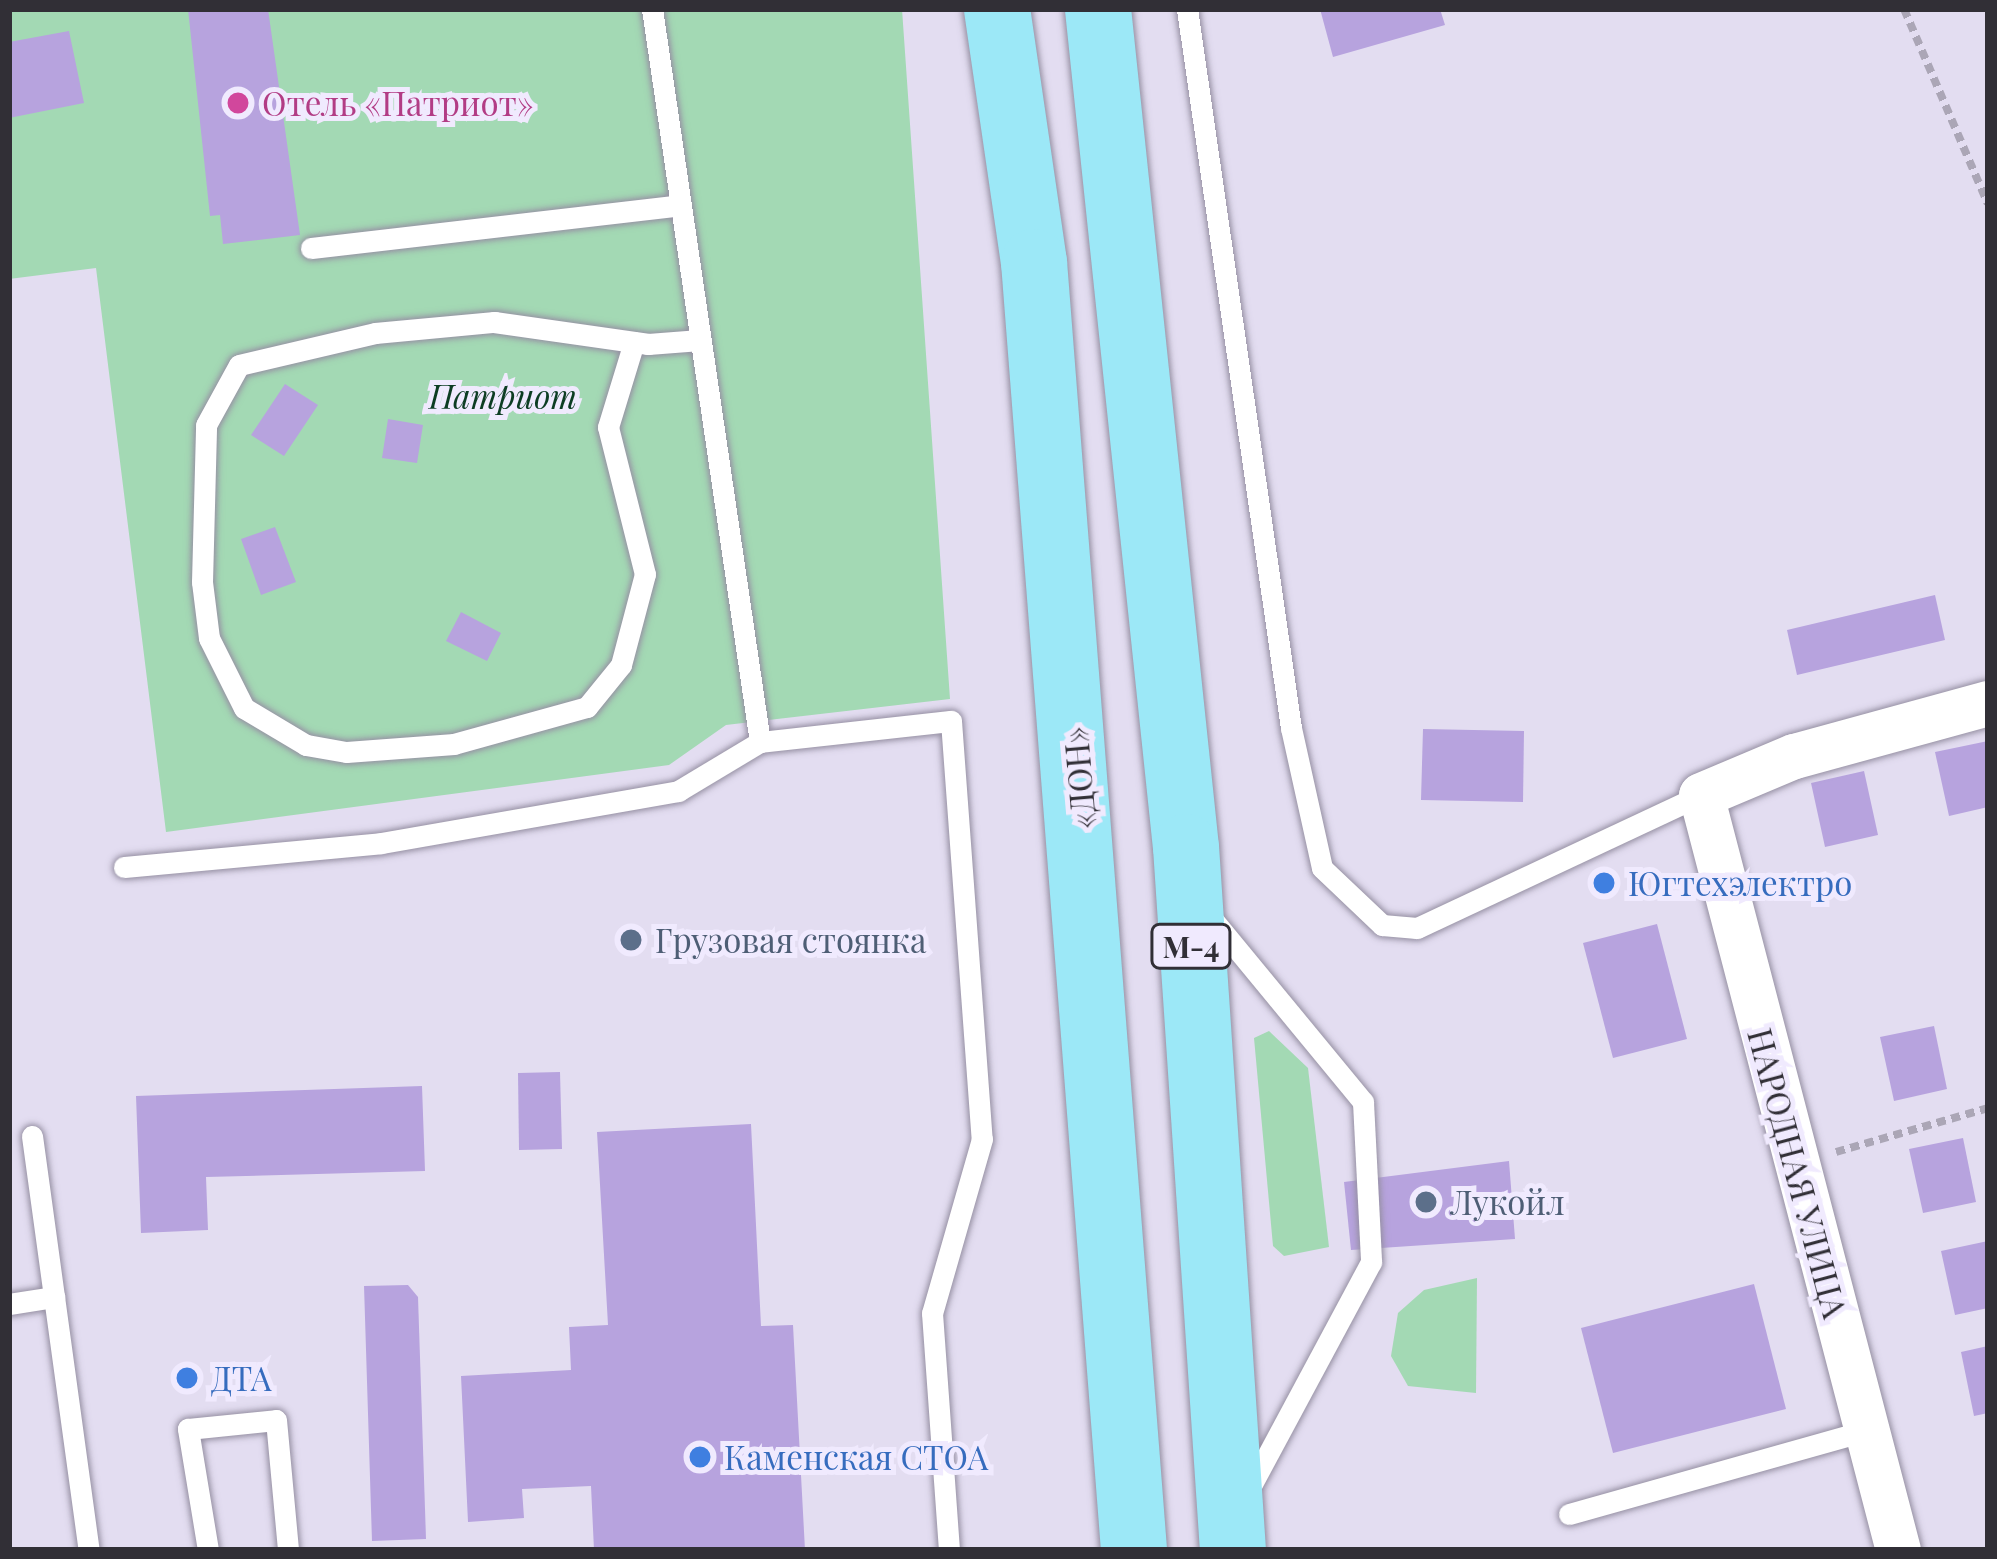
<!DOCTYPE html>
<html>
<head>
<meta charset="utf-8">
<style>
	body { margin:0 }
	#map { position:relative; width:1997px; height:1559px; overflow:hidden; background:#e3ddf1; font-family:"Playfair Display",serif }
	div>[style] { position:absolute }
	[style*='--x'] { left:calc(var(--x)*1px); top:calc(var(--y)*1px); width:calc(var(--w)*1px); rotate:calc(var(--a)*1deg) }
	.green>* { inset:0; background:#a3d9b4 }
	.building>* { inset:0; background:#b7a3de }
	.path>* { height:8px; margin-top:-4px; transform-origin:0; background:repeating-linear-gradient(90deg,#aba6b6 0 9px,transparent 0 15px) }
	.roads { filter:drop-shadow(0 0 3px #9690a3) drop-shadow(0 0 3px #9690a3) }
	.service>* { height:21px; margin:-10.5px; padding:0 10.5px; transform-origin:10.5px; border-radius:10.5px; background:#fff }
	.minor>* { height:45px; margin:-22.5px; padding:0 22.5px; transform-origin:22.5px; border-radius:22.5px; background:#fff }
	.trunk>* { height:66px; margin:-33px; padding:0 33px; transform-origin:33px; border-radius:33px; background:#9ce8f7 }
	.dots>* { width:33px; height:33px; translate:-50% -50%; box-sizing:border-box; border:6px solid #f0eafe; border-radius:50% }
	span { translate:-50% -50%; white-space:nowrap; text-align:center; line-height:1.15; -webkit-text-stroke:10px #f0eafe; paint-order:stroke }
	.shield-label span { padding:3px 9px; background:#f0eafe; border:3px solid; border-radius:9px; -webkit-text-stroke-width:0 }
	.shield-label { font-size:30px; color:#312f36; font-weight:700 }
	.hotel-label { font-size:33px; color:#b23c85 }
	.left { translate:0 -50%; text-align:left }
	.park-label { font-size:33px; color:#0d3d23; font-style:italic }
	.street-label { font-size:33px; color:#312f36 }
	.shop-label { font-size:33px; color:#366cbe }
	.service-label { font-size:33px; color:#4e5e75 }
	.frame { position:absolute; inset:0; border:12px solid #312f36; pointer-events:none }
</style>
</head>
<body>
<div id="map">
	<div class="green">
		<div style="clip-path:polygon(9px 9px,902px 9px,950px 699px,726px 725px,669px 765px,166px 832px,96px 268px,9px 279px)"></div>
		<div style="clip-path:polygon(1269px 1031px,1308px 1068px,1329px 1247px,1284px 1256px,1273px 1246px,1254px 1038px)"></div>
		<div style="clip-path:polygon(1477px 1278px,1476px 1393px,1408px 1386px,1391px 1356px,1398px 1313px,1424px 1290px)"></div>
	</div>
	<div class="building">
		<div style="clip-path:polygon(188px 9px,268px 9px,300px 235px,223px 244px,220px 215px,210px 216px)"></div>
		<div style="clip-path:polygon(1320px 9px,1440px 9px,1445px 25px,1333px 57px)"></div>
		<div style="clip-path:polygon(69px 31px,84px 103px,9px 118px,9px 42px)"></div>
		<div style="clip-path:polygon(285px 384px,318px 405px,284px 456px,251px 435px)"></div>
		<div style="clip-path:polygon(388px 419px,423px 425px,417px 463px,382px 458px)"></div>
		<div style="clip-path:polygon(275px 527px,296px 582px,261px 595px,241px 539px)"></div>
		<div style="clip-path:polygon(1935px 595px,1945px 640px,1797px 675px,1787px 630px)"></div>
		<div style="clip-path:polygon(461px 612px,501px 633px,487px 661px,446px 641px)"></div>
		<div style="clip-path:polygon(1423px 729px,1524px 731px,1523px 802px,1421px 800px)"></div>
		<div style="clip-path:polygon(1988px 741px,1988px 807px,1949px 816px,1935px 752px)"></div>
		<div style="clip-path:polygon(1864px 771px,1878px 835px,1825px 847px,1811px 783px)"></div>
		<div style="clip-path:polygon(1657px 924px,1687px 1039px,1613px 1058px,1583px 943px)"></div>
		<div style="clip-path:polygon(1934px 1026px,1947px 1089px,1894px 1101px,1880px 1037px)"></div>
		<div style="clip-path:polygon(560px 1072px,562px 1149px,519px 1150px,518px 1073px)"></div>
		<div style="clip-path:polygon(422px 1086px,425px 1171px,206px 1177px,208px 1230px,141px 1233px,136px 1096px)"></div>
		<div style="clip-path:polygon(751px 1124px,761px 1326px,793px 1325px,805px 1550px,594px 1550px,591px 1486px,522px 1489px,524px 1518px,468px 1522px,461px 1376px,571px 1370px,569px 1327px,608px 1325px,597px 1132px)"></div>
		<div style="clip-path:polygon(1963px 1138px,1976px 1202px,1923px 1213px,1909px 1149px)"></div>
		<div style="clip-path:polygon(1509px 1161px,1515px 1239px,1351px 1250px,1344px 1182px)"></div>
		<div style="clip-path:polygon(1988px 1241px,1988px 1308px,1955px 1315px,1941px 1251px)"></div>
		<div style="clip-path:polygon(1754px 1284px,1786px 1409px,1613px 1453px,1581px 1328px)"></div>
		<div style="clip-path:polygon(408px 1285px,418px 1297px,426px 1539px,372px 1541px,364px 1286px)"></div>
		<div style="clip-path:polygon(1988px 1346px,1988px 1413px,1974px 1416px,1961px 1352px)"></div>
	</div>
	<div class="path">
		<div style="--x:1904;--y:9;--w:212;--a:66.7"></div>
		<div style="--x:1836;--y:1152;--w:158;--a:-16.1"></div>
	</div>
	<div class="roads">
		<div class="service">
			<div style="--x:652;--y:9;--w:741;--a:81.62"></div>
			<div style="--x:1187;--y:9;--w:726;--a:81.77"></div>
			<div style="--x:1291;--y:728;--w:143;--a:77.5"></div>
			<div style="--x:1322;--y:868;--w:83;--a:43.5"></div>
			<div style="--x:1382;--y:925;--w:35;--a:5"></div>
			<div style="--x:1417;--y:928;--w:314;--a:-25.1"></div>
			<div style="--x:311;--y:248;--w:372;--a:-6.6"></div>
			<div style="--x:634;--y:342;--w:89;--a:107"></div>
			<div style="--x:608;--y:427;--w:152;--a:75.9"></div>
			<div style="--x:645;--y:574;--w:94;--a:104.8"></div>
			<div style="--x:621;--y:665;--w:54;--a:129"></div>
			<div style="--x:587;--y:707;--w:138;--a:164.5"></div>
			<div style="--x:454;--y:744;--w:108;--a:175.8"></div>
			<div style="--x:346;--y:752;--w:41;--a:-170.1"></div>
			<div style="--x:306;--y:745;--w:72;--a:-149.2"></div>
			<div style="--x:244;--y:708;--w:78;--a:-116.6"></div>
			<div style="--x:209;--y:638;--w:56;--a:-97.1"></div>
			<div style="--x:202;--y:582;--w:157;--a:-88.5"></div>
			<div style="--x:206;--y:425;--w:68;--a:-61.2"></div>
			<div style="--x:239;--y:365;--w:140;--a:-13.2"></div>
			<div style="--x:375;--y:333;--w:120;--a:-5.3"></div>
			<div style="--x:494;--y:322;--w:156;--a:8.1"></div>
			<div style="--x:648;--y:344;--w:52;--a:-4.4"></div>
			<div style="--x:124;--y:867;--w:258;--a:-5.3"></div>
			<div style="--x:381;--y:843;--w:302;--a:-9.9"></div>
			<div style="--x:678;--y:791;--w:96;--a:-30.9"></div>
			<div style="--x:760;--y:742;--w:192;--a:-6.3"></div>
			<div style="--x:951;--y:721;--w:419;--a:85.8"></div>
			<div style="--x:982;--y:1139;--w:181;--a:106"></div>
			<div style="--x:932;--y:1313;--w:238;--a:85.9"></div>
			<div style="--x:1209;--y:915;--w:242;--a:50.5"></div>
			<div style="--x:1363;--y:1102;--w:160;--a:87.1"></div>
			<div style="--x:1371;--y:1262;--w:262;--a:118.2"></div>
			<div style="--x:32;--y:1136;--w:418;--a:82.2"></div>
			<div style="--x:9;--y:1304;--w:46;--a:-8.8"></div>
			<div style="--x:1569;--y:1514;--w:307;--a:-15.7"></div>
			<div style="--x:208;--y:1550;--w:123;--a:-99.4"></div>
			<div style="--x:188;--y:1429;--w:88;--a:-5.8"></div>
			<div style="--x:276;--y:1420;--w:131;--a:84.7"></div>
		</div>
		<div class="minor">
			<div style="--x:1898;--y:1550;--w:780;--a:-104.62"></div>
			<div style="--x:1701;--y:795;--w:101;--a:-22.8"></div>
			<div style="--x:1794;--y:756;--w:201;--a:-15.3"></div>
		</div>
		<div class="trunk">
			<div style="--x:997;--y:9;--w:256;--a:81.7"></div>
			<div style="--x:1034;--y:262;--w:1292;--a:85.56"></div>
			<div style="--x:1098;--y:9;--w:843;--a:84.01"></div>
			<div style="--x:1186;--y:847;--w:705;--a:86.18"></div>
		</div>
	</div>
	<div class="dots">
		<div style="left:238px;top:103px;background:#d1479c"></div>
		<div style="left:1604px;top:883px;background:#3f7fe0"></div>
		<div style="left:631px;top:940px;background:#5c6f8a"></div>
		<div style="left:1426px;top:1202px;background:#5c6f8a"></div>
		<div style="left:187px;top:1378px;background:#3f7fe0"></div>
		<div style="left:700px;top:1457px;background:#3f7fe0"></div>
	</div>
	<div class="shield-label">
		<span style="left:1191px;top:946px">М-4</span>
	</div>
	<div class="hotel-label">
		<span class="left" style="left:262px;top:103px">Отель «Патриот»</span>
	</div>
	<div class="park-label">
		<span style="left:503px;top:396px">Патриот</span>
	</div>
	<div class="street-label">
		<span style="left:1079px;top:778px;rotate:-95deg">«ДОН»</span>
		<span style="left:1798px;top:1173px;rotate:75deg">НАРОДНАЯ УЛИЦА</span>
	</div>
	<div class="shop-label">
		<span class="left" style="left:1628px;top:883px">Югтехэлектро</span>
		<span class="left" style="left:211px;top:1378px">ДТА</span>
		<span class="left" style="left:724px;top:1457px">Каменская СТОА</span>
	</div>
	<div class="service-label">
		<span class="left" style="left:655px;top:940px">Грузовая стоянка</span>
		<span class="left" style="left:1450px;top:1202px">Лукойл</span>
	</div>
	<div class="frame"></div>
</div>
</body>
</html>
